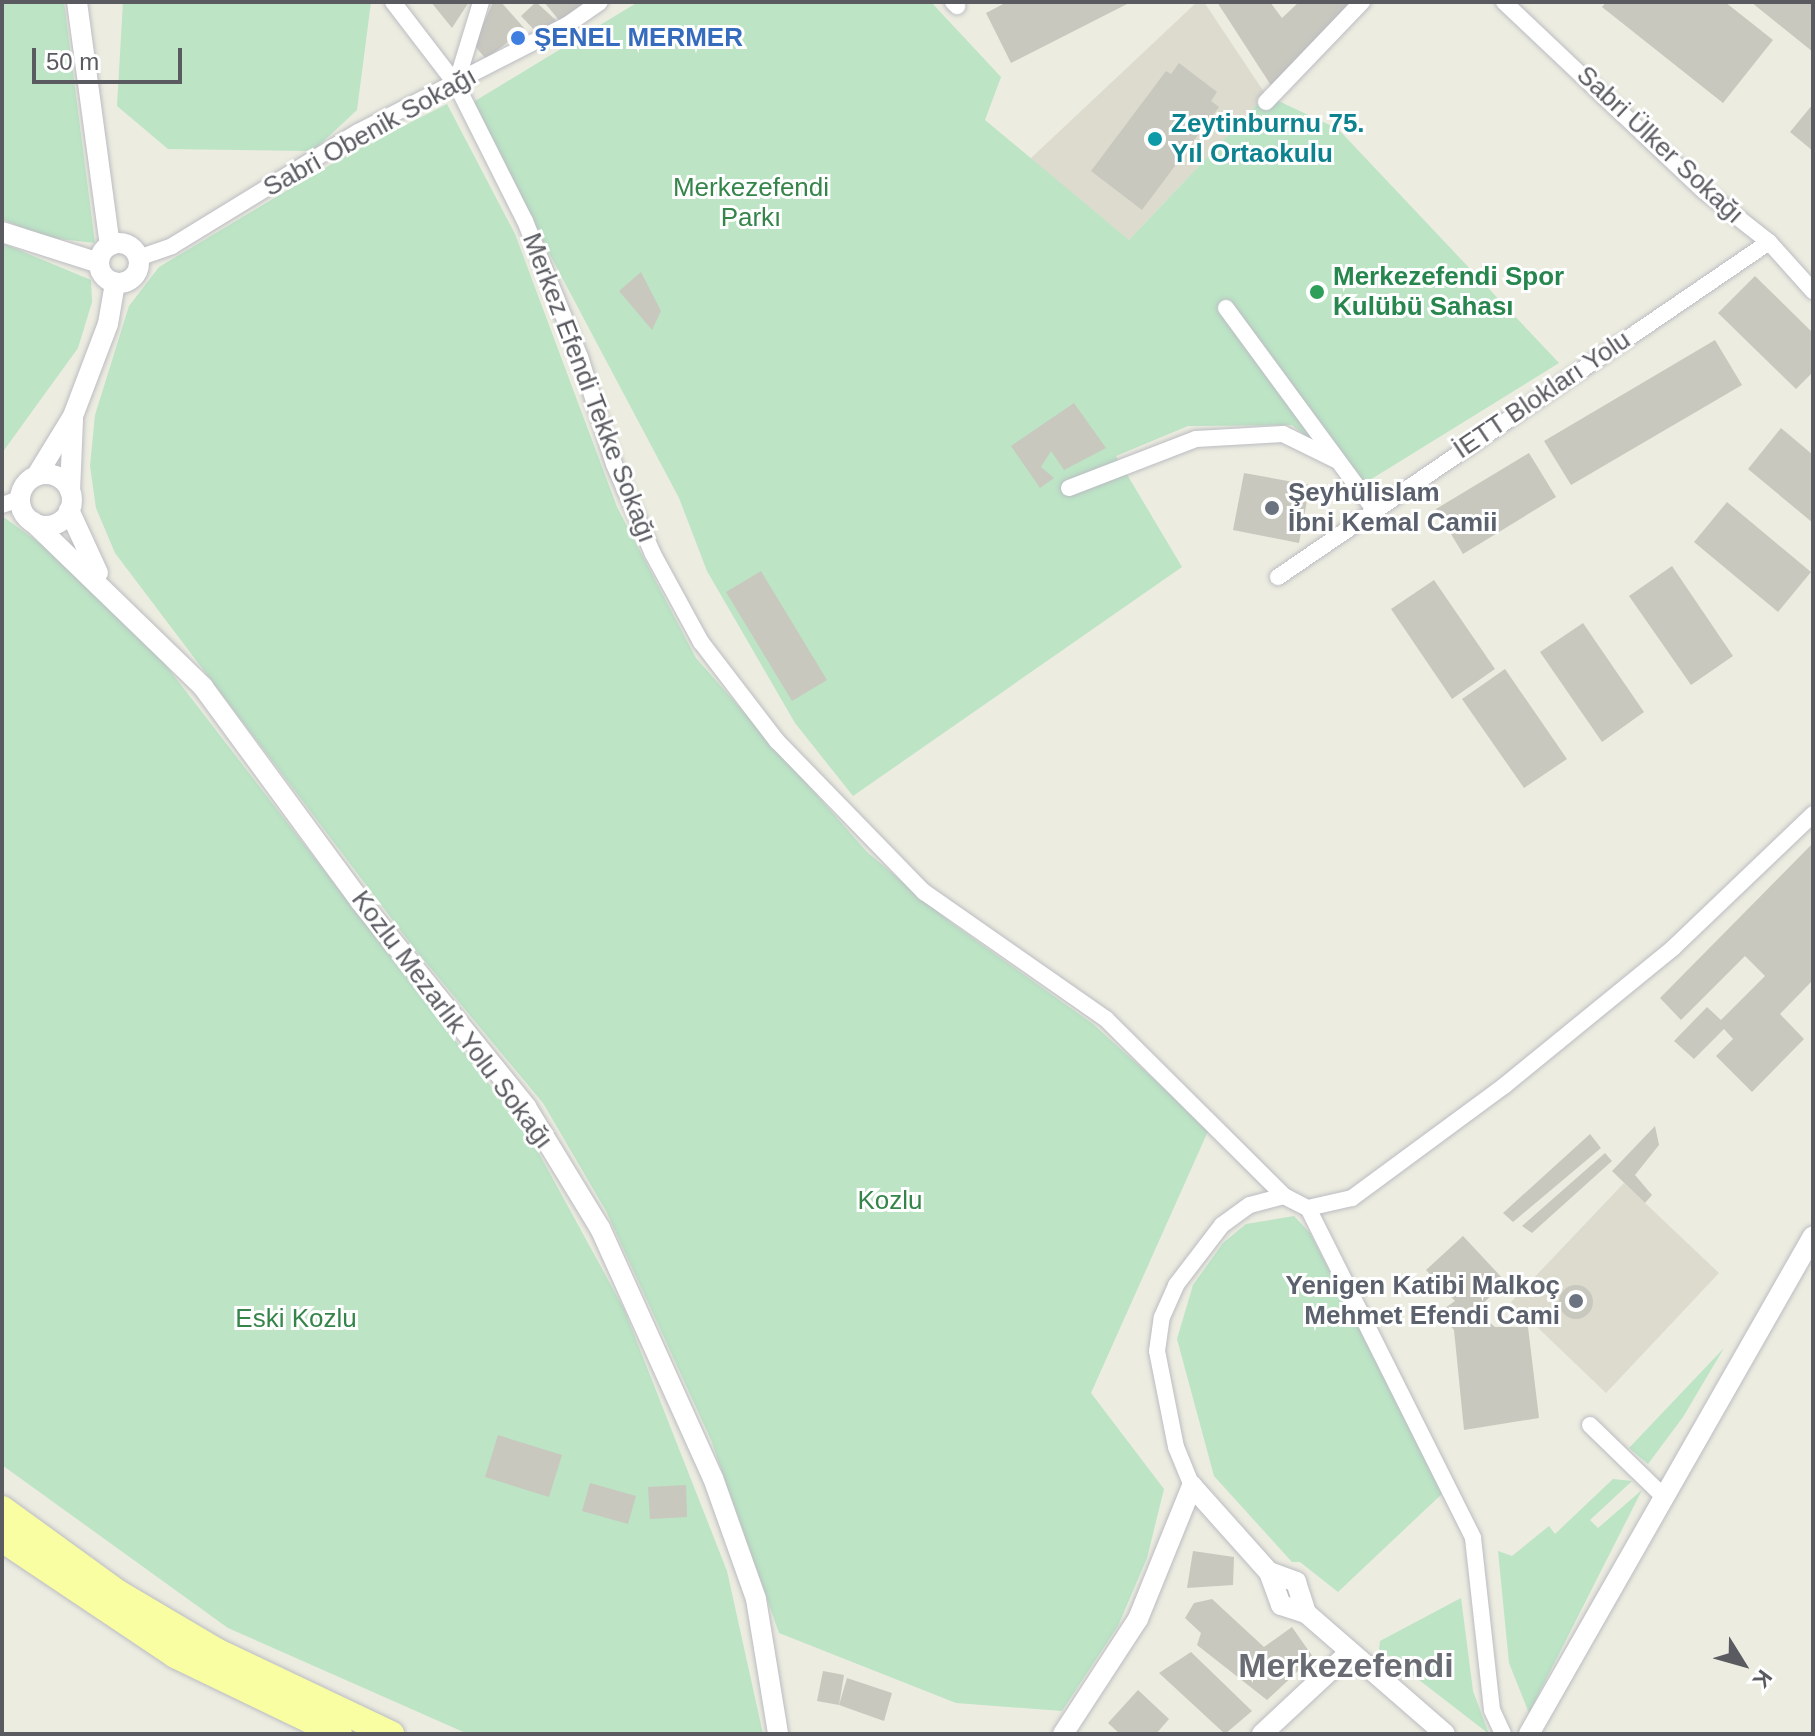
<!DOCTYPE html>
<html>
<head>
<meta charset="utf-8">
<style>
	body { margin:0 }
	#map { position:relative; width:1815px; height:1736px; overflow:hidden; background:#ecece0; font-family:Arial,sans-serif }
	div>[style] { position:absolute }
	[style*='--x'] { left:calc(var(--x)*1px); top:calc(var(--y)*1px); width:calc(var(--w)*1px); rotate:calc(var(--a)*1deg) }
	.education>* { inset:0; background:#dcdbce }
	.green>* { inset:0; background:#bce4c5 }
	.building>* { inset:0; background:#c9c8bf }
	.round { border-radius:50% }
	.roads { filter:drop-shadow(0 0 2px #bbbcc2) drop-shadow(0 0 2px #bbbcc2) }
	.minor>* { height:16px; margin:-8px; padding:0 8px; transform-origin:8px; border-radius:8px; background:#fff }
	.tertiary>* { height:20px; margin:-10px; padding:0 10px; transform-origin:10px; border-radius:10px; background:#fff }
	.tertiary>.ring { margin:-10px; padding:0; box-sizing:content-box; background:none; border:20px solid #fff; border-radius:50% }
	.primary>* { height:26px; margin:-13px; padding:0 13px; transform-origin:13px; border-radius:13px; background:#f9fea3 }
	.dots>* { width:22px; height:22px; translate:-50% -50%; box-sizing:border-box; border:4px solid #fff; border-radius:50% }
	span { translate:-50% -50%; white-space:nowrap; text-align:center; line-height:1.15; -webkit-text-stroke:6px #fff; paint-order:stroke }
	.shop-label { font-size:26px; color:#366cbe; font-weight:700 }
	.left { translate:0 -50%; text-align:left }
	.culture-label { font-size:26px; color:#0d838f; font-weight:700 }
	.street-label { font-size:26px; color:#595b61 }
	.park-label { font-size:26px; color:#35844a }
	.leisure-label { font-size:26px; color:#27864d; font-weight:700 }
	.worship-label { font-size:26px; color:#5b616d; font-weight:700 }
	.right { translate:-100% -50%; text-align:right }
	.district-label { font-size:34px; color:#6a6c73; font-weight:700 }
	.frame { position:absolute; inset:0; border:4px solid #595b61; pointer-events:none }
	.north { position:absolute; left:1703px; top:1624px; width:80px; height:80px; -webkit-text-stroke:6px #fff; paint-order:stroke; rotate:127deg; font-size:22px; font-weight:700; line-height:32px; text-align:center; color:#595b61 }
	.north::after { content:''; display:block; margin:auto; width:28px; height:36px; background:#595b61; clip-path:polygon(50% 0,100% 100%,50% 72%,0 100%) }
	.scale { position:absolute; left:32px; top:48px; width:150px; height:36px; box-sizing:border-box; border:4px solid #595b61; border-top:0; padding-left:10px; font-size:24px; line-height:28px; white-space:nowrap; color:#595b61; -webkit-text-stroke:6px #fff; paint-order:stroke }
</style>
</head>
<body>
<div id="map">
	<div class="education">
		<div style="clip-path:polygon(1197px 2px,1204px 2px,1266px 95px,1129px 240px,1030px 159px)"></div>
		<div style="clip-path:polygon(1624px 1183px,1719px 1273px,1606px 1393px,1511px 1302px)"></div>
	</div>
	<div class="green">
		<div style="clip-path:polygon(2px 2px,64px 2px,95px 243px,42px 237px,2px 219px)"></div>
		<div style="clip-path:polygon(123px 2px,371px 2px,357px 110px,313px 151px,168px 149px,117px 106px)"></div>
		<div style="clip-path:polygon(638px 2px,931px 2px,1001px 77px,985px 120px,1129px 240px,1266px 95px,1338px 129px,1559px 363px,1365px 483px,1292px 425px,1188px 426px,1116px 456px,1182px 567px,853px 796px,795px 723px,707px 571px,679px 498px,470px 104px)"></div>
		<div style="clip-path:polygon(447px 104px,515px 234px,617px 507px,696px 658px,867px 852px,950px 922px,1093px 1024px,1209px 1129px,1091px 1393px,1164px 1489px,1147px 1558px,1118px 1626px,1062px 1711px,956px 1703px,779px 1633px,711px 1440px,606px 1211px,543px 1103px,413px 947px,115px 553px,96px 508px,90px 466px,95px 415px,129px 306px,159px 267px,350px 153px)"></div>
		<div style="clip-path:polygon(2px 243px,91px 280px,92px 302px,78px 348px,2px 453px)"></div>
		<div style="clip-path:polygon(2px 516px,110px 593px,530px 1137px,624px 1309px,727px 1571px,763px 1734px,468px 1734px,228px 1628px,2px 1465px)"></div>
		<div style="clip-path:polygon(1294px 1216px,1310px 1233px,1445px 1491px,1338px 1592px,1300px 1562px,1292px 1562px,1214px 1476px,1177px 1339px,1193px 1285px,1223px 1243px,1246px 1224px)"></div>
		<div style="clip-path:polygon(1724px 1348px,1683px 1417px,1648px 1464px,1629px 1448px)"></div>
		<div style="clip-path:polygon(1613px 1479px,1632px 1481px,1590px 1520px,1598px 1528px,1642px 1490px,1529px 1713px,1509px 1663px,1498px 1551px,1512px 1556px,1549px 1526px,1555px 1534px)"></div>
		<div style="clip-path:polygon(1461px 1598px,1473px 1691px,1489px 1734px,1379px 1649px,1380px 1641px)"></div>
	</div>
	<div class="building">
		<div style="clip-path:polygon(431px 2px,469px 2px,452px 28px)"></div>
		<div style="clip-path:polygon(493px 2px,501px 2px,525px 29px,486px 59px,474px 45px)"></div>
		<div style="clip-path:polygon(536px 2px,560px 24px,539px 35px,521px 16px)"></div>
		<div style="clip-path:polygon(544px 2px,591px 2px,563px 25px)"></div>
		<div style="clip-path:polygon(1007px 2px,1131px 2px,1011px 63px,986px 13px)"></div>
		<div style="clip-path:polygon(1217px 2px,1270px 2px,1282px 18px,1299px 2px,1353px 2px,1272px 87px)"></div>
		<div style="clip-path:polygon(1606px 2px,1725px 2px,1773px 40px,1723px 103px,1602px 7px)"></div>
		<div style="clip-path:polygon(1751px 2px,1813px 2px,1813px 52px)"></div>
		<div style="clip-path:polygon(1179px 63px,1217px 92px,1211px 101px,1219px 107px,1142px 210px,1091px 171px,1166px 71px,1171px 74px)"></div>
		<div style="clip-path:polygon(1813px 104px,1813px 151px,1790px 132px)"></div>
		<div style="clip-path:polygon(641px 272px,661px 311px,652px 330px,619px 291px)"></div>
		<div style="clip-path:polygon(1755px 276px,1813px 333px,1813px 372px,1796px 389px,1718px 313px)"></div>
		<div style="clip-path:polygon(1715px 340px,1742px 385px,1571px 485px,1544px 441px)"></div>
		<div style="clip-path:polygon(1074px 403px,1106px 448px,1064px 470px,1051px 451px,1041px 467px,1054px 478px,1040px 488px,1011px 446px)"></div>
		<div style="clip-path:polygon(1781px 428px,1813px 455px,1813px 523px,1748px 469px)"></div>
		<div style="clip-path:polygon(1529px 453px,1556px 497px,1463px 554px,1436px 509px)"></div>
		<div style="clip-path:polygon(1244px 473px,1310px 485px,1299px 543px,1233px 530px)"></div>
		<div style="clip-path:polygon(1727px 502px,1811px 572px,1778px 612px,1694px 542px)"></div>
		<div style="clip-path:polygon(1672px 566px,1733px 656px,1691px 685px,1629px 596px)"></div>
		<div style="clip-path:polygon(761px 571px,827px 680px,792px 701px,726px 592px)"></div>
		<div style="clip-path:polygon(1434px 580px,1495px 669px,1452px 699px,1391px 609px)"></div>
		<div style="clip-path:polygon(1583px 623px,1644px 712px,1602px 742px,1540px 652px)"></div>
		<div style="clip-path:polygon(1505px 669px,1567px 759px,1524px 788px,1462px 699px)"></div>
		<div style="clip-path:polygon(1813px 843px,1813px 980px,1780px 1014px,1804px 1039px,1752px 1092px,1716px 1056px,1733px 1039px,1724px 1029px,1694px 1059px,1674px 1041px,1707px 1007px,1721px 1020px,1765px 976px,1745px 956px,1681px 1020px,1660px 998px)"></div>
		<div style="clip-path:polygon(1655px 1126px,1659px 1145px,1635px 1175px,1652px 1195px,1645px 1203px,1612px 1171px)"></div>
		<div style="clip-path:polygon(1590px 1134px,1601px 1148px,1513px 1222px,1503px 1213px)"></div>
		<div style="clip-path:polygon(1605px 1153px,1612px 1161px,1532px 1233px,1522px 1226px)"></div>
		<div style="clip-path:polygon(1463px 1236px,1505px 1281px,1476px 1311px,1495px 1327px,1528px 1327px,1539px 1418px,1464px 1430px,1454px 1330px,1438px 1313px,1455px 1301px,1426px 1270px)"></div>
		<div class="round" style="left:1559px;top:1285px;width:34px;height:34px"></div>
		<div style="clip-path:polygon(498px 1435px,562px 1455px,549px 1497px,485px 1477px)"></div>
		<div style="clip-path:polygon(590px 1483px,636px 1496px,628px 1524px,582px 1511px)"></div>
		<div style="clip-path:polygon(686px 1485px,687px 1517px,650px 1519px,648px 1487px)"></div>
		<div style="clip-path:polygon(1193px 1551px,1234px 1557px,1233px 1585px,1187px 1588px)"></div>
		<div style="clip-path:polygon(1212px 1599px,1264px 1647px,1292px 1627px,1313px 1657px,1267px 1700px,1197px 1645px,1201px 1633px,1185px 1618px,1194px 1603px)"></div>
		<div style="clip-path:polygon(1191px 1652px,1252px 1711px,1225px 1734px,1159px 1673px)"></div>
		<div style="clip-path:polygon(823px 1671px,844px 1675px,839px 1705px,817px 1701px)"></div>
		<div style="clip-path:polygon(847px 1678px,892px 1693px,884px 1721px,839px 1705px)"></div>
		<div style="clip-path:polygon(1138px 1690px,1169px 1719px,1156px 1734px,1120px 1734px,1108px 1723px)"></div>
	</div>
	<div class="roads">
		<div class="minor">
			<div style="--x:393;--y:2;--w:103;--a:52.5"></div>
			<div style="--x:456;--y:84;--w:153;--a:63.3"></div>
			<div style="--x:525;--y:221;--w:147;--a:68"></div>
			<div style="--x:580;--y:357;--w:112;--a:72.4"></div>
			<div style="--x:614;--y:464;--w:98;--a:66.6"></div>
			<div style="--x:653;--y:554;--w:100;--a:61.4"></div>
			<div style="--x:701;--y:642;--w:125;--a:52.5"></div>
			<div style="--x:777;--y:741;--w:211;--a:45.8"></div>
			<div style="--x:924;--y:892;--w:222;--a:34.9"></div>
			<div style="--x:1106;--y:1019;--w:251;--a:44.8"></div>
			<div style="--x:1284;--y:1196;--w:27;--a:27"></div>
			<div style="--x:1308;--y:1208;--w:369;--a:63.4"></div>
			<div style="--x:1473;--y:1538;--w:173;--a:83.7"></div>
			<div style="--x:1492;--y:1710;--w:26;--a:65"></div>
			<div style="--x:953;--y:2;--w:6;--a:45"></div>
			<div style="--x:1504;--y:2;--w:275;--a:43.4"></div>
			<div style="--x:1704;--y:191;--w:83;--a:38.1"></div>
			<div style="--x:1769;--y:242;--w:66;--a:48.1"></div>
			<div style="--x:456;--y:84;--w:86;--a:-73"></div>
			<div style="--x:1266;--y:102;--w:139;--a:-46.2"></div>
			<div style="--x:138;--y:258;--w:36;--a:-19"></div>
			<div style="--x:172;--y:246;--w:218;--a:-31.5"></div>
			<div style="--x:358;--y:132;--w:235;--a:-27.1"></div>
			<div style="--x:567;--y:25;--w:40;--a:-34.9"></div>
			<div style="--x:1226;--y:308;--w:248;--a:53.7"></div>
			<div style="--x:1069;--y:488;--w:136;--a:-21.1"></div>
			<div style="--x:1196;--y:439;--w:87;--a:-3.3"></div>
			<div style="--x:1283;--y:434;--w:59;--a:26.1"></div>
			<div style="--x:2;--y:505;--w:18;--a:-19"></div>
			<div style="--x:1278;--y:577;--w:594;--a:-34.3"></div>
			<div style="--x:1308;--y:1208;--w:45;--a:-12.8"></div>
			<div style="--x:1352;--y:1198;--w:189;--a:-36.4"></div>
			<div style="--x:1504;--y:1086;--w:218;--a:-39.2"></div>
			<div style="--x:1673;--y:948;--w:194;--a:-43.7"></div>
			<div style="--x:1590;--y:1425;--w:103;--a:44.2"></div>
			<div style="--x:1192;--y:1486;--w:42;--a:-112.3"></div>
			<div style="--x:1176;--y:1447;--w:98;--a:-101.2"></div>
			<div style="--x:1157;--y:1351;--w:34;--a:-82"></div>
			<div style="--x:1162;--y:1317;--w:35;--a:-66"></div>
			<div style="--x:1176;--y:1285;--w:76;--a:-52.5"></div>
			<div style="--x:1222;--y:1225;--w:34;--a:-36"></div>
			<div style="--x:1250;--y:1205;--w:35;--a:-15"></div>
		</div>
		<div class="tertiary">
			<div style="--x:77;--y:2;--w:246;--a:82.3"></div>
			<div style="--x:2;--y:232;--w:102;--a:17.7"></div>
			<div class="ring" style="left:99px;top:243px;width:20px;height:20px"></div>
			<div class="ring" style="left:20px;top:474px;width:32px;height:32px"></div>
			<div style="--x:37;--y:475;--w:69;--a:-58.6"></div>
			<div style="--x:73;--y:416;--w:98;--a:-69.2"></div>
			<div style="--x:108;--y:324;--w:42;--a:-80.3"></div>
			<div style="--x:70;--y:491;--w:72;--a:-87.6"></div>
			<div style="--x:69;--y:510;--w:69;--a:65.3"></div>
			<div style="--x:33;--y:522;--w:237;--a:44.1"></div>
			<div style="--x:203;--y:687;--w:265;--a:53.7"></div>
			<div style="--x:360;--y:901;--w:265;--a:51.1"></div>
			<div style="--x:526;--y:1107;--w:142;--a:58.6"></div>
			<div style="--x:600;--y:1228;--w:274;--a:65.7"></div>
			<div style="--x:713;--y:1478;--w:128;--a:70.4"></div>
			<div style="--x:756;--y:1599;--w:137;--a:80.7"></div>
			<div style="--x:1269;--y:1572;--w:35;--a:70"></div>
			<div style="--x:1281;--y:1605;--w:26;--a:18"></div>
			<div style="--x:1063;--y:1734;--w:137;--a:-56.9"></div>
			<div style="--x:1138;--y:1619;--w:144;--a:-67.9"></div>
			<div style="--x:1192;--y:1486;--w:115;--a:48.2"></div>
			<div style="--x:1269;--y:1572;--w:29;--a:20"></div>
			<div style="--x:1296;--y:1582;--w:33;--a:72"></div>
			<div style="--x:1306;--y:1613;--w:184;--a:41"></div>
			<div style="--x:1262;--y:1734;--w:120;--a:-43"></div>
			<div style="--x:1529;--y:1734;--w:573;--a:-60.3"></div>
		</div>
		<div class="primary">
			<div style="--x:2;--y:1509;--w:143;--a:35.9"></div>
			<div style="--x:118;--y:1593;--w:114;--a:30.6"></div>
			<div style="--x:216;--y:1651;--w:194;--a:25.4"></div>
			<div style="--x:2;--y:1539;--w:208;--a:33.8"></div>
			<div style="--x:175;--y:1655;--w:182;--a:25.7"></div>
		</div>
	</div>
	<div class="dots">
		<div style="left:518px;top:38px;background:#3f7fe0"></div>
		<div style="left:1155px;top:139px;background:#0f9aa8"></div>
		<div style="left:1317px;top:292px;background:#2e9e5b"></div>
		<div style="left:1272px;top:508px;background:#6b7280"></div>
		<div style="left:1576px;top:1301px;background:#6b7280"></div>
	</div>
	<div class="shop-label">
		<span class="left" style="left:534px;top:38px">ŞENEL MERMER</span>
	</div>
	<div class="culture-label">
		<span class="left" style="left:1171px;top:139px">Zeytinburnu 75.<br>Yıl Ortaokulu</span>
	</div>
	<div class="street-label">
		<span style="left:370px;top:132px;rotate:-29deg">Sabri Obenik Sokağı</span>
		<span style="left:1660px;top:145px;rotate:43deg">Sabri Ülker Sokağı</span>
		<span style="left:589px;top:388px;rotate:69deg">Merkez Efendi Tekke Sokağı</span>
		<span style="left:1542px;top:395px;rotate:-34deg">İETT Blokları Yolu</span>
		<span style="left:452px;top:1020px;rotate:53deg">Kozlu Mezarlık Yolu Sokağı</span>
	</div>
	<div class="park-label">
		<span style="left:751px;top:203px">Merkezefendi<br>Parkı</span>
		<span style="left:890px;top:1201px">Kozlu</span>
		<span style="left:296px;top:1319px">Eski Kozlu</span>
	</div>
	<div class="leisure-label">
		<span class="left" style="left:1333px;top:292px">Merkezefendi Spor<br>Kulübü Sahası</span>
	</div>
	<div class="worship-label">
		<span class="left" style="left:1288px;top:508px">Şeyhülislam<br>İbni Kemal Camii</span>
		<span class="right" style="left:1560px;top:1301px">Yenigen Katibi Malkoç<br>Mehmet Efendi Cami</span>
	</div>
	<div class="district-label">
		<span style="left:1346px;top:1666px">Merkezefendi</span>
	</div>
	<div class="frame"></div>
	<div class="north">K</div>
	<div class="scale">50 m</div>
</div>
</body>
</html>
